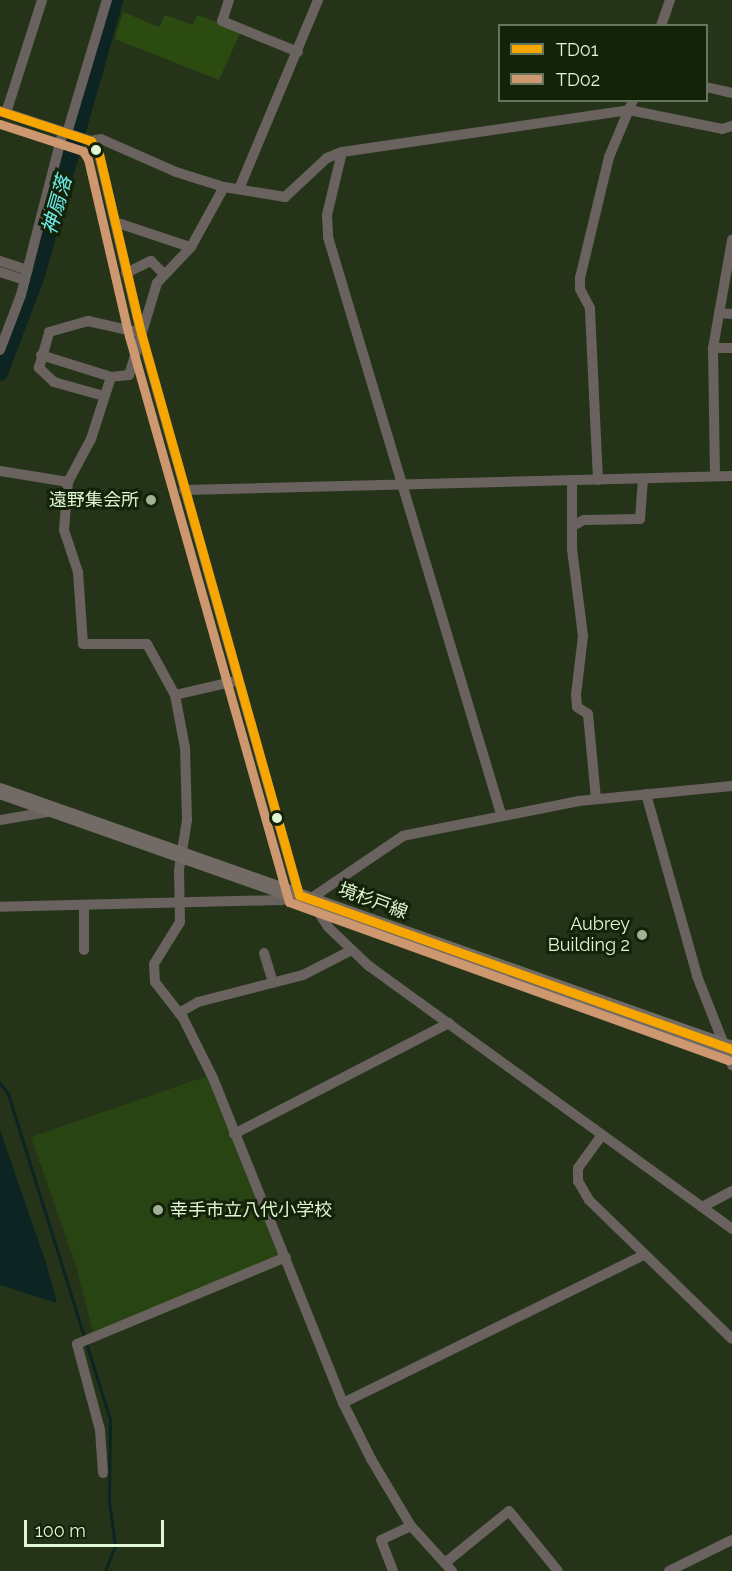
<!DOCTYPE html>
<html>
<head>
<meta charset="utf-8">
<style>
	body { margin:0 }
	#map { position:relative; width:732px; height:1571px; overflow:hidden; background:#253319; font-family:Raleway,"Noto Sans JP",sans-serif }
	div>[style] { position:absolute }
	[style*='--x'] { left:calc(var(--x)*1px); top:calc(var(--y)*1px); width:calc(var(--w)*1px); rotate:calc(var(--a)*1deg) }
	.built>* { inset:0; background:#294413 }
	.green>* { inset:0; background:#2c4b10 }
	.water>* { inset:0; background:#0c2523 }
	.stream>* { height:3px; margin:-1.5px; padding:0 1.5px; transform-origin:1.5px; border-radius:1.5px; background:#0c2523 }
	.river>* { height:16px; margin:-8px; padding:0 8px; transform-origin:8px; border-radius:8px; background:#0c2523 }
	.street>* { height:10px; margin:-5px; padding:0 5px; transform-origin:5px; border-radius:5px; background:#6a625f }
	.primary>* { height:16px; margin:-8px; padding:0 8px; transform-origin:8px; border-radius:8px; background:#726a64 }
	.bus-1>* { height:9px; margin:-4.5px; padding:0 4.5px; transform-origin:4.5px; border-radius:4.5px; background:#f7a600 }
	.bus-2>* { height:9px; margin:-4.5px; padding:0 4.5px; transform-origin:4.5px; border-radius:4.5px; background:#cd976f }
	.dots>* { width:16px; height:16px; translate:-50% -50%; box-sizing:border-box; border:3px solid #132208; border-radius:50% }
	span { translate:-50% -50%; white-space:nowrap; text-align:center; line-height:1.15; -webkit-text-stroke:6px #132208; paint-order:stroke }
	.poi-label { font-size:18px; color:#e1f6d4 }
	.right { translate:-100% -50%; text-align:right }
	.left { translate:0 -50%; text-align:left }
	.street-label { font-size:18px; color:#e1f6d4 }
	.water-label { font-size:20px; color:#6cedeb; font-style:italic }
	.legend { position:absolute; left:498px; top:24px; width:210px; height:78px; box-sizing:border-box; background:#132208; border:2px solid #65775a; margin:0; padding:8px 10px; list-style:none; font-size:18px; color:#e1f6d4 }
	.legend li { display:flex; align-items:center; gap:12px; height:30px }
	.legend b { width:30px; border:2px solid #65775a }
	.scale { position:absolute; left:24px; top:1520px; width:140px; height:27px; box-sizing:border-box; border:3px solid #e1f6d4; border-top:0; padding-left:8px; font-size:18px; line-height:21px; white-space:nowrap; color:#e1f6d4; -webkit-text-stroke:4px #132208; paint-order:stroke }
</style>
</head>
<body>
<div id="map">
	<div class="built">
		<div style="clip-path:polygon(207px 1076px,280px 1255px,93px 1332px,76px 1266px,31px 1137px)"></div>
	</div>
	<div class="green">
		<div style="clip-path:polygon(123px 12px,159px 27px,165px 15px,193px 25px,197px 15px,241px 31px,219px 80px,115px 39px)"></div>
	</div>
	<div class="water">
		<div style="clip-path:polygon(0 1130px,46px 1263px,57px 1303px,0 1285px)"></div>
	</div>
	<div class="stream">
		<div style="--x:0;--y:1083;--w:14;--a:54"></div>
		<div style="--x:8;--y:1094;--w:341;--a:72.6"></div>
		<div style="--x:110;--y:1419;--w:82;--a:90.7"></div>
		<div style="--x:109;--y:1501;--w:45;--a:82.4"></div>
		<div style="--x:115;--y:1546;--w:27;--a:112"></div>
	</div>
	<div class="river">
		<div style="--x:0;--y:373;--w:102;--a:-69.2"></div>
		<div style="--x:36;--y:278;--w:289;--a:-74.1"></div>
	</div>
	<div class="street">
		<div style="--x:229;--y:0;--w:22;--a:108"></div>
		<div style="--x:222;--y:21;--w:82;--a:22.2"></div>
		<div style="--x:661;--y:26;--w:28;--a:-71"></div>
		<div style="--x:706;--y:87;--w:27;--a:13"></div>
		<div style="--x:0;--y:111;--w:96;--a:18.2"></div>
		<div style="--x:91;--y:141;--w:15;--a:58"></div>
		<div style="--x:99;--y:154;--w:184;--a:76.8"></div>
		<div style="--x:141;--y:333;--w:584;--a:74.3"></div>
		<div style="--x:299;--y:895;--w:19;--a:164"></div>
		<div style="--x:281;--y:900;--w:281;--a:178.6"></div>
		<div style="--x:6;--y:113;--w:119;--a:-72.3"></div>
		<div style="--x:67;--y:133;--w:139;--a:-73.3"></div>
		<div style="--x:91;--y:141;--w:10;--a:-11"></div>
		<div style="--x:101;--y:139;--w:82;--a:23.7"></div>
		<div style="--x:176;--y:172;--w:50;--a:17.4"></div>
		<div style="--x:224;--y:187;--w:62;--a:9.3"></div>
		<div style="--x:285;--y:197;--w:57;--a:-42.9"></div>
		<div style="--x:327;--y:158;--w:16;--a:-22"></div>
		<div style="--x:342;--y:152;--w:290;--a:-8.3"></div>
		<div style="--x:629;--y:110;--w:95;--a:11.5"></div>
		<div style="--x:722;--y:129;--w:10;--a:-17"></div>
		<div style="--x:342;--y:152;--w:65;--a:103.4"></div>
		<div style="--x:327;--y:215;--w:22;--a:87"></div>
		<div style="--x:328;--y:237;--w:602;--a:73.31"></div>
		<div style="--x:224;--y:187;--w:68;--a:118.8"></div>
		<div style="--x:191;--y:247;--w:50;--a:133.4"></div>
		<div style="--x:157;--y:283;--w:96;--a:106.9"></div>
		<div style="--x:129;--y:375;--w:18;--a:174"></div>
		<div style="--x:111;--y:377;--w:65;--a:107.9"></div>
		<div style="--x:91;--y:439;--w:49;--a:118.1"></div>
		<div style="--x:68;--y:482;--w:48;--a:94.8"></div>
		<div style="--x:64;--y:530;--w:44;--a:71.6"></div>
		<div style="--x:78;--y:572;--w:72;--a:86"></div>
		<div style="--x:83;--y:644;--w:64;--a:0"></div>
		<div style="--x:147;--y:644;--w:58;--a:61.2"></div>
		<div style="--x:175;--y:695;--w:54;--a:79.3"></div>
		<div style="--x:185;--y:748;--w:72;--a:88.4"></div>
		<div style="--x:187;--y:820;--w:51;--a:99.1"></div>
		<div style="--x:179;--y:870;--w:52;--a:88.9"></div>
		<div style="--x:180;--y:922;--w:49;--a:121.8"></div>
		<div style="--x:154;--y:964;--w:18;--a:87"></div>
		<div style="--x:155;--y:982;--w:46;--a:52.1"></div>
		<div style="--x:183;--y:1018;--w:67;--a:63.4"></div>
		<div style="--x:213;--y:1078;--w:350;--a:68.2"></div>
		<div style="--x:343;--y:1403;--w:63;--a:63.4"></div>
		<div style="--x:371;--y:1459;--w:78;--a:59.2"></div>
		<div style="--x:411;--y:1526;--w:61;--a:47.7"></div>
		<div style="--x:239;--y:189;--w:205;--a:-67.3"></div>
		<div style="--x:115;--y:222;--w:79;--a:18.4"></div>
		<div style="--x:0;--y:261;--w:29;--a:18"></div>
		<div style="--x:0;--y:272;--w:26;--a:18"></div>
		<div style="--x:126;--y:273;--w:28;--a:-26"></div>
		<div style="--x:151;--y:261;--w:17;--a:45"></div>
		<div style="--x:719;--y:313;--w:13;--a:4"></div>
		<div style="--x:713;--y:348;--w:19;--a:0"></div>
		<div style="--x:0;--y:350;--w:59;--a:-69.1"></div>
		<div style="--x:21;--y:295;--w:168;--a:-75.6"></div>
		<div style="--x:41;--y:355;--w:73;--a:17.4"></div>
		<div style="--x:104;--y:396;--w:52;--a:-164.4"></div>
		<div style="--x:54;--y:382;--w:21;--a:-137"></div>
		<div style="--x:39;--y:368;--w:37;--a:-74"></div>
		<div style="--x:49;--y:332;--w:41;--a:-15.8"></div>
		<div style="--x:88;--y:321;--w:54;--a:12.8"></div>
		<div style="--x:0;--y:471;--w:69;--a:9.2"></div>
		<div style="--x:715;--y:476;--w:128;--a:-90.9"></div>
		<div style="--x:713;--y:348;--w:110;--a:-80"></div>
		<div style="--x:572;--y:480;--w:69;--a:90"></div>
		<div style="--x:572;--y:549;--w:88;--a:82.8"></div>
		<div style="--x:583;--y:636;--w:59;--a:96.8"></div>
		<div style="--x:576;--y:695;--w:12;--a:85"></div>
		<div style="--x:577;--y:707;--w:13;--a:32"></div>
		<div style="--x:588;--y:714;--w:85;--a:84.6"></div>
		<div style="--x:598;--y:480;--w:172;--a:-92.7"></div>
		<div style="--x:590;--y:308;--w:21;--a:-118"></div>
		<div style="--x:580;--y:289;--w:11;--a:-90"></div>
		<div style="--x:580;--y:278;--w:124;--a:-76.5"></div>
		<div style="--x:609;--y:157;--w:62;--a:-67.2"></div>
		<div style="--x:184;--y:490;--w:548;--a:-1.46"></div>
		<div style="--x:573;--y:526;--w:13;--a:-29"></div>
		<div style="--x:584;--y:520;--w:56;--a:-1"></div>
		<div style="--x:640;--y:519;--w:40;--a:-85.7"></div>
		<div style="--x:175;--y:695;--w:63;--a:-12.9"></div>
		<div style="--x:732;--y:786;--w:154;--a:174.4"></div>
		<div style="--x:579;--y:801;--w:179;--a:168.8"></div>
		<div style="--x:403;--y:836;--w:112;--a:145.9"></div>
		<div style="--x:310;--y:899;--w:33;--a:57"></div>
		<div style="--x:328;--y:927;--w:57;--a:43.6"></div>
		<div style="--x:369;--y:966;--w:448;--a:35.9"></div>
		<div style="--x:646;--y:794;--w:189;--a:74.3"></div>
		<div style="--x:697;--y:976;--w:96;--a:68.5"></div>
		<div style="--x:0;--y:820;--w:54;--a:-9.6"></div>
		<div style="--x:84;--y:905;--w:45;--a:90"></div>
		<div style="--x:264;--y:953;--w:31;--a:73"></div>
		<div style="--x:179;--y:1013;--w:22;--a:-30"></div>
		<div style="--x:198;--y:1002;--w:108;--a:-14.4"></div>
		<div style="--x:303;--y:975;--w:53;--a:-27.1"></div>
		<div style="--x:234;--y:1134;--w:242;--a:-27.3"></div>
		<div style="--x:602;--y:1135;--w:41;--a:126"></div>
		<div style="--x:578;--y:1168;--w:13;--a:90"></div>
		<div style="--x:578;--y:1181;--w:22;--a:60"></div>
		<div style="--x:589;--y:1200;--w:199;--a:44.2"></div>
		<div style="--x:702;--y:1207;--w:34;--a:-28"></div>
		<div style="--x:343;--y:1403;--w:335;--a:-26.2"></div>
		<div style="--x:103;--y:1473;--w:43;--a:-94"></div>
		<div style="--x:100;--y:1430;--w:89;--a:-105"></div>
		<div style="--x:77;--y:1344;--w:226;--a:-22.6"></div>
		<div style="--x:445;--y:1563;--w:82;--a:-39.1"></div>
		<div style="--x:509;--y:1511;--w:77;--a:50.8"></div>
		<div style="--x:393;--y:1571;--w:33;--a:-111"></div>
		<div style="--x:381;--y:1540;--w:33;--a:-25"></div>
		<div style="--x:669;--y:1571;--w:70;--a:-26.2"></div>
	</div>
	<div class="primary">
		<div style="--x:0;--y:791;--w:776;--a:19.42"></div>
	</div>
	<div class="bus-1">
		<div style="--x:0;--y:111;--w:96;--a:18.2"></div>
		<div style="--x:91;--y:141;--w:15;--a:58"></div>
		<div style="--x:99;--y:154;--w:184;--a:76.8"></div>
		<div style="--x:141;--y:333;--w:584;--a:74.3"></div>
		<div style="--x:299;--y:895;--w:460;--a:19.6"></div>
	</div>
	<div class="bus-2">
		<div style="--x:0;--y:124;--w:87;--a:18"></div>
		<div style="--x:83;--y:151;--w:9;--a:58"></div>
		<div style="--x:88;--y:159;--w:182;--a:77"></div>
		<div style="--x:129;--y:336;--w:588;--a:74.22"></div>
		<div style="--x:289;--y:902;--w:467;--a:19.8"></div>
	</div>
	<div class="dots">
		<div style="left:96px;top:150px;background:#e1f6d4"></div>
		<div style="left:151px;top:500px;background:#9fb293"></div>
		<div style="left:277px;top:818px;background:#e1f6d4"></div>
		<div style="left:642px;top:935px;background:#9fb293"></div>
		<div style="left:158px;top:1210px;background:#9fb293"></div>
	</div>
	<div class="poi-label">
		<span class="right" style="left:139px;top:500px">遠野集会所</span>
		<span class="right" style="left:630px;top:935px">Aubrey<br>Building 2</span>
		<span class="left" style="left:170px;top:1210px">幸手市立八代小学校</span>
	</div>
	<div class="street-label">
		<span style="left:373px;top:901px;rotate:20deg">境杉戸線</span>
	</div>
	<div class="water-label">
		<span style="left:57px;top:205px;rotate:-74deg">神扇落</span>
	</div>
	<ul class="legend">
	<li><b style="height:8px;background:#f7a600"></b>TD01</li>
	<li><b style="height:8px;background:#cd976f"></b>TD02</li>
	</ul>
	<div class="scale">100 m</div>
</div>
</body>
</html>
